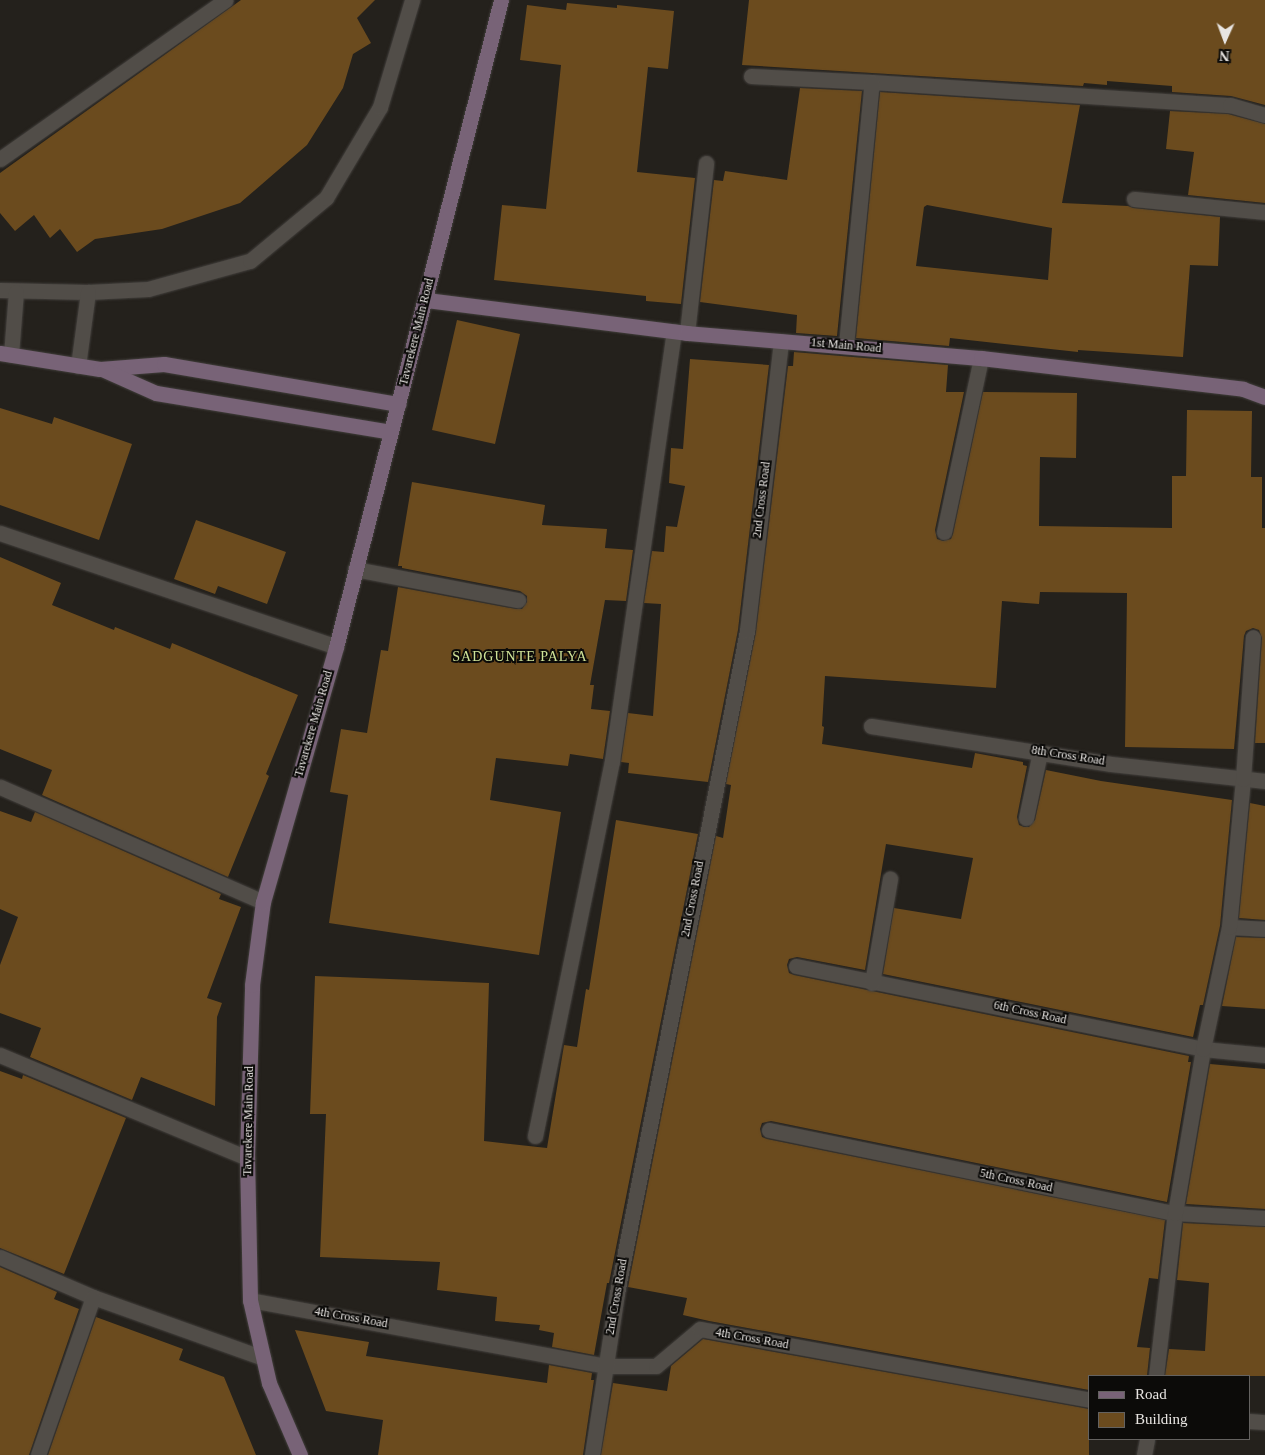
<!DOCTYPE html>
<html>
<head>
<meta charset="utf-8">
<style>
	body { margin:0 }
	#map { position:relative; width:1265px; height:1455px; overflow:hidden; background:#24211c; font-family:Georgia,serif }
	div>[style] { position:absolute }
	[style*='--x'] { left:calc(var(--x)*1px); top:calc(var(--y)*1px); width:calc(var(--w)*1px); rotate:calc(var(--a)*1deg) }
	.building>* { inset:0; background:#6b4b1e }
	.roads { filter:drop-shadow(0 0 1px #423f3c) drop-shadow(0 0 1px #423f3c) }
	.lane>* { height:15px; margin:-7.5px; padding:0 7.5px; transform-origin:7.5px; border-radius:7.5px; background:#514d48 }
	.street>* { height:15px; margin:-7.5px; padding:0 7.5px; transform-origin:7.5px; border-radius:7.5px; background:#514d48 }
	.secondary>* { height:15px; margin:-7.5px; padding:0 7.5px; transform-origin:7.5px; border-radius:7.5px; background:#786377 }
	span { translate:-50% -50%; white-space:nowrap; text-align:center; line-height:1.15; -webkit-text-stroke:4px #0c0b09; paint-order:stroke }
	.street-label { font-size:12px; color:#e8e5e2 }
	.neighbourhood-label { font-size:14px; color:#d0e398; letter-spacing:1px }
	.legend { position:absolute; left:1088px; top:1375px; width:162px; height:65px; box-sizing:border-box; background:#0c0b09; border:1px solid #646260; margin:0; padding:6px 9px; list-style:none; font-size:15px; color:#e8e5e2 }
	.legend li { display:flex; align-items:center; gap:10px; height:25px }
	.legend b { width:25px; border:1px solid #646260 }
	.north { position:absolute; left:1200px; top:15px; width:50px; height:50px; -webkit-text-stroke:4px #0c0b09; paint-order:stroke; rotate:182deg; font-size:14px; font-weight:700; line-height:20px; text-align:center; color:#e8e5e2 }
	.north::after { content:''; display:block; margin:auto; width:18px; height:22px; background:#e8e5e2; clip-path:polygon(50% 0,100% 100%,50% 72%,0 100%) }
</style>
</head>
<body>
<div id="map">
	<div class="building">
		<div style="clip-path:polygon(241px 0,375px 0,357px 18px,371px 43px,353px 54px,343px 88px,307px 145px,240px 203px,162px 229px,95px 239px,77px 252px,60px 229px,50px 238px,34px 215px,15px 231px,0 213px,0 173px)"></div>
		<div style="clip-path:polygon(749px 0,1265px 0,1265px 105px,1231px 96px,1172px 92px,1172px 86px,1107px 81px,1107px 85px,1084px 83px,1083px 86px,742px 65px)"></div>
		<div style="clip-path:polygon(567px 3px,617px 8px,617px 5px,674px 11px,668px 69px,648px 67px,637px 172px,695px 178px,681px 304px,646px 301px,646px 296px,494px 280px,502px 205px,546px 209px,561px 65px,520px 60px,527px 5px,566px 10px)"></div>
		<div style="clip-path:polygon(800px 88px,862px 91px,837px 336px,796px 333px,797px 315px,700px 302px,714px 180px,723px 181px,725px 171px,787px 180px)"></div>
		<div style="clip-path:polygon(evenodd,880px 92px,1080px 105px,1062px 203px,1128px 206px,1133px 208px,1220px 217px,1218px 266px,1190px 265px,1183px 357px,1078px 350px,1078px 352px,950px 338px,949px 346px,856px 338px,880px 92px,927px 205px,1052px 228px,1048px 280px,916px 266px,924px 207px,927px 205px)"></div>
		<div style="clip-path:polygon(1170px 111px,1228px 114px,1265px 124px,1265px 203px,1188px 195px,1194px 152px,1166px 149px)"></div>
		<div style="clip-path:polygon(457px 320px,520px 334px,495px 444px,432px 430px)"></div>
		<div style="clip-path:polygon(794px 352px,948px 365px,946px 392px,964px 392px,935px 530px,937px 539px,943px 541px,951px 539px,953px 534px,983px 392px,1077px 393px,1076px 458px,1040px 457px,1039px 526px,1172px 528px,1172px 476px,1186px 476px,1187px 410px,1252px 411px,1251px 477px,1262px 477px,1262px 528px,1265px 528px,1265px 743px,1255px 743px,1262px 638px,1259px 630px,1253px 628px,1246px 631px,1244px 636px,1234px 749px,1125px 747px,1127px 593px,1040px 592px,1039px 604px,1002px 601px,996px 688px,825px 676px,822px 726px,824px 727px,822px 744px,972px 768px,975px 753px,1023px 762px,1023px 765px,1027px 766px,1017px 817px,1019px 825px,1024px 827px,1029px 827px,1035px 820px,1046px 770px,1101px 781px,1232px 800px,1220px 926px,1203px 1005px,1200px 1005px,1193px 1037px,883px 974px,894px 908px,961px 919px,973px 858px,886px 844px,865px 970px,797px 957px,789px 959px,787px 965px,789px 973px,794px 975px,1189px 1056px,1188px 1062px,1191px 1062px,1167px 1202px,771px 1121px,762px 1123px,760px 1129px,762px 1137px,767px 1139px,1165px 1220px,1158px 1279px,1149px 1278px,1137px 1347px,1150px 1348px,1147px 1376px,1089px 1376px,1089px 1390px,709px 1321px,683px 1315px,687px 1298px,628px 1287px,716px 836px,723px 838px,731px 785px,726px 784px,756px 632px,788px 366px,793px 366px)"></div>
		<div style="clip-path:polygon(690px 359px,769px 365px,738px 630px,708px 782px,628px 773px,629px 763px,621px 762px,628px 713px,653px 716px,661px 604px,644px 603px,652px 551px,664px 552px,666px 526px,677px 527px,685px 486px,669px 483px,671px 448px,683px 449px)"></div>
		<div style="clip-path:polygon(0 408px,52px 424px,54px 417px,132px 444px,99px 540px,0 505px)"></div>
		<div style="clip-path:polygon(412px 482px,545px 505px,542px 525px,607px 529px,605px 548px,633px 550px,626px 601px,605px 600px,590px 685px,594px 685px,591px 709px,610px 711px,603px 759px,570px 754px,568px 766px,496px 758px,490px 800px,561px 812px,539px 955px,329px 923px,348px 795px,330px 792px,341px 729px,367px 733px,381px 650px,388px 651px,398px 587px,516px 609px,522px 609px,527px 602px,527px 596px,520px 591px,402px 568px,402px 566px,398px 566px)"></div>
		<div style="clip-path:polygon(196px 520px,286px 552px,267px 604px,218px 586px,215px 594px,174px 579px)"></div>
		<div style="clip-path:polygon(0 557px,61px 583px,52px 605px,114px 630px,115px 627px,170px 649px,172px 643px,298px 695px,266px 774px,269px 776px,228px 877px,42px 795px,52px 770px,0 749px)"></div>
		<div style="clip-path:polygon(1250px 803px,1265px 806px,1265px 920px,1239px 918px)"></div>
		<div style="clip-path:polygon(0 811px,31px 822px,35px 812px,221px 894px,219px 899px,241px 907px,207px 998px,222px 1003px,217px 1017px,215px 1106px,141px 1077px,132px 1100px,30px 1057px,41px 1028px,0 1013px,0 965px,18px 917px,0 909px)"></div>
		<div style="clip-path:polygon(616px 820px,698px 834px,609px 1283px,607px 1283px,594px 1355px,552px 1347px,554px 1333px,539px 1330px,540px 1325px,495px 1321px,497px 1297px,437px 1290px,440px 1262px,320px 1257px,326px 1114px,310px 1114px,315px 976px,489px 983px,484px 1141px,547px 1148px,564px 1045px,577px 1047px,586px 989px,589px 990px)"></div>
		<div style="clip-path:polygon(1236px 937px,1265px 938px,1265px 1009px,1222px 1006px)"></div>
		<div style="clip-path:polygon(1210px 1064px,1265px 1069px,1265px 1209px,1186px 1204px)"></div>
		<div style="clip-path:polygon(0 1071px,22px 1079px,23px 1075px,126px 1118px,64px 1274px,0 1248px)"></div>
		<div style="clip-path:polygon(1183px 1223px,1265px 1227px,1265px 1376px,1165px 1376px,1169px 1349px,1205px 1351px,1209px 1283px,1177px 1280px)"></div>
		<div style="clip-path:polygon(0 1267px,57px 1292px,54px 1299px,79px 1309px,29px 1455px,0 1455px)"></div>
		<div style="clip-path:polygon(96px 1317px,183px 1349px,179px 1360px,224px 1377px,256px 1455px,48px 1455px)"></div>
		<div style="clip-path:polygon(295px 1330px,369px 1342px,366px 1356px,547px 1383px,549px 1365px,592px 1373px,591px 1380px,594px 1380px,583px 1455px,378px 1455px,383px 1420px,326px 1411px)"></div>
		<div style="clip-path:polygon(703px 1339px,1089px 1409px,1089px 1455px,601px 1455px,613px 1383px,667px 1391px,671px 1366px)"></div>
	</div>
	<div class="roads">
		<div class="lane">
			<div style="--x:0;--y:159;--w:276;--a:-35.2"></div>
			<div style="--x:0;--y:290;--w:88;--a:1.3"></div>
			<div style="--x:88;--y:292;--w:60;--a:-2.9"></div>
			<div style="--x:148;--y:289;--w:106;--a:-15.4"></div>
			<div style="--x:250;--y:261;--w:99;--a:-39.7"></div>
			<div style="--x:326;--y:198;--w:106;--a:-59.3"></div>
			<div style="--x:380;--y:107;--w:112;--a:-73.3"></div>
			<div style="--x:687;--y:333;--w:171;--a:-83.6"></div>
			<div style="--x:11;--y:355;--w:63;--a:-85.5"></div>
			<div style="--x:78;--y:366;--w:75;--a:-82.3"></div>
		</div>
		<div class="street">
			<div style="--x:751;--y:76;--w:121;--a:2.8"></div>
			<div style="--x:872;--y:82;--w:359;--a:3.7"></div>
			<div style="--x:1230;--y:105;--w:36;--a:16"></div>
			<div style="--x:1134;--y:199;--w:132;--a:5.7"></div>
			<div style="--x:846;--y:345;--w:264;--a:-84.4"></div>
			<div style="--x:944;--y:532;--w:178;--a:-78"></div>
			<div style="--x:0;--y:533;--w:355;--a:18.7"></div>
			<div style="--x:355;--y:569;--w:166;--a:10.8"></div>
			<div style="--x:871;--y:726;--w:243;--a:9"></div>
			<div style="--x:1111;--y:764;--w:155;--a:6.3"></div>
			<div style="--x:0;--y:787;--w:287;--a:23.6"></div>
			<div style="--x:1026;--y:818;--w:67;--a:-78"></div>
			<div style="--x:1229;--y:927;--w:36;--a:3"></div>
			<div style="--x:796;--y:966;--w:415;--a:11.5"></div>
			<div style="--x:1203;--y:1049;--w:62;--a:5.5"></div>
			<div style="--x:872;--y:983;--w:106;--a:-80.2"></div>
			<div style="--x:0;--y:1055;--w:268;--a:22.6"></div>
			<div style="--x:769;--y:1130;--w:414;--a:11.6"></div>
			<div style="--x:1175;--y:1213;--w:90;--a:3.2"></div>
			<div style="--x:535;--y:1136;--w:383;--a:-78.4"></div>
			<div style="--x:612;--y:761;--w:434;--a:-81.8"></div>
			<div style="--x:0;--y:1257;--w:101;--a:23.3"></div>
			<div style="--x:93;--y:1297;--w:181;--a:19.7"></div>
			<div style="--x:250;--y:1300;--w:361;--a:10.5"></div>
			<div style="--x:605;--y:1366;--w:51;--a:0"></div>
			<div style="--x:656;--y:1366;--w:57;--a:-40.1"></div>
			<div style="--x:700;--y:1329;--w:395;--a:10.3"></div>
			<div style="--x:1156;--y:1376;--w:164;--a:-83.4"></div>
			<div style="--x:1175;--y:1213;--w:166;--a:-80.3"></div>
			<div style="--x:1203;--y:1049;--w:125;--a:-78"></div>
			<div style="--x:1229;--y:927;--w:149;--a:-84.6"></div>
			<div style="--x:1243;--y:779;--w:142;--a:-86"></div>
			<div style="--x:1249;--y:1421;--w:16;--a:4"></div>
			<div style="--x:38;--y:1455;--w:167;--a:-70.8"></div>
			<div style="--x:592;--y:1455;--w:164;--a:-81.2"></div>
			<div style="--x:617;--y:1293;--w:675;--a:-78.89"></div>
			<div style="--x:747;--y:631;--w:292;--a:-83.3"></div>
			<div style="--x:1144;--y:1455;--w:16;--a:-79"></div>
		</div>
		<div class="secondary">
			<div style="--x:426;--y:300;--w:263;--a:7.2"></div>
			<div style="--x:687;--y:333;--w:295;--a:4.9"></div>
			<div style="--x:981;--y:358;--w:264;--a:6.7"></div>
			<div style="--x:1243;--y:389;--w:23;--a:20"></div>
			<div style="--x:0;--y:353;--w:101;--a:9.1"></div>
			<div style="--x:100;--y:369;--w:64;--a:-4.5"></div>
			<div style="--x:164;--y:364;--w:238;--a:9.7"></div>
			<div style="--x:104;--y:370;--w:57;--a:23.9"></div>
			<div style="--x:156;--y:393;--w:238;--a:9.4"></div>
			<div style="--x:300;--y:1455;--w:78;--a:-113.3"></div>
			<div style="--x:269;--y:1383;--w:85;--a:-102.9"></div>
			<div style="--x:250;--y:1300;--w:142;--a:-91.2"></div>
			<div style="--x:247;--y:1158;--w:173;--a:-88.3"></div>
			<div style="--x:252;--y:985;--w:84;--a:-82.5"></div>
			<div style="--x:263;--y:902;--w:265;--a:-74"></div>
			<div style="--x:336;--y:647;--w:668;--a:-75.69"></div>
		</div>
	</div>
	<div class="street-label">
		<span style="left:417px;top:332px;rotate:-76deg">Tavarekere Main Road</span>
		<span style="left:846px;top:346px;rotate:5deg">1st Main Road</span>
		<span style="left:762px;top:500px;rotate:-83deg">2nd Cross Road</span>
		<span style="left:314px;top:724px;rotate:-74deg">Tavarekere Main Road</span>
		<span style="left:1068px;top:756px;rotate:9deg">8th Cross Road</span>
		<span style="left:693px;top:899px;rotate:-79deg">2nd Cross Road</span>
		<span style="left:1030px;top:1013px;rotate:12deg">6th Cross Road</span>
		<span style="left:249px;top:1121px;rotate:-89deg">Tavarekere Main Road</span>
		<span style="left:1016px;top:1181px;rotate:12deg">5th Cross Road</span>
		<span style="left:617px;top:1297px;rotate:-80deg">2nd Cross Road</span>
		<span style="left:351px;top:1318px;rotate:10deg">4th Cross Road</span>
		<span style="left:752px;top:1339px;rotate:10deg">4th Cross Road</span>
	</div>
	<div class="neighbourhood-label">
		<span style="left:520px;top:657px">SADGUNTE PALYA</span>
	</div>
	<ul class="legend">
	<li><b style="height:6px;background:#786377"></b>Road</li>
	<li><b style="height:14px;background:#6b4b1e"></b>Building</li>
	</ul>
	<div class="north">N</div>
</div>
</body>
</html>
